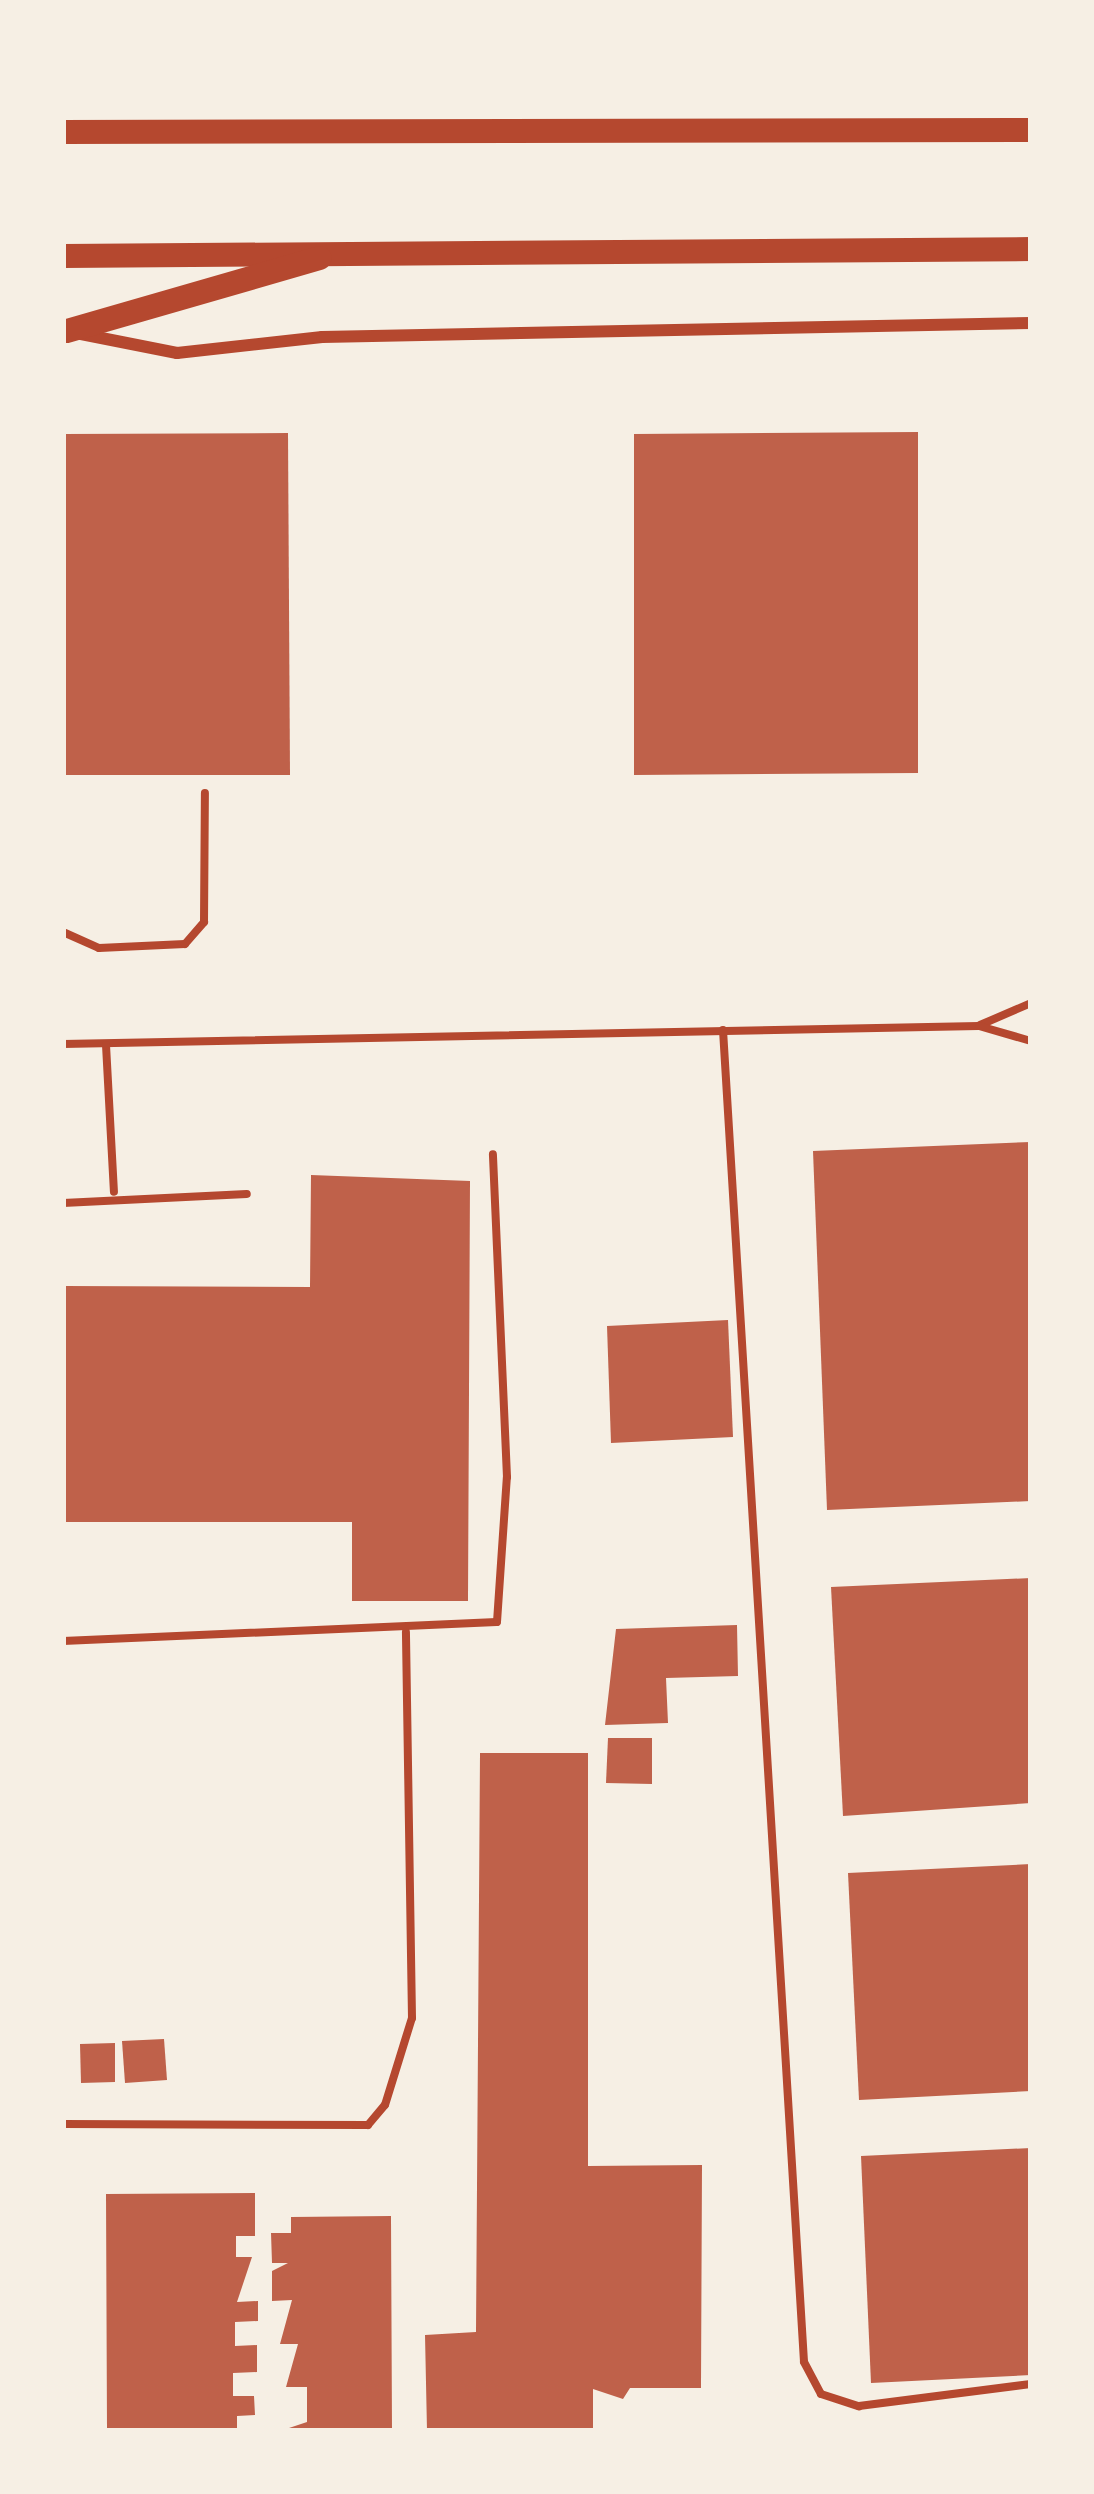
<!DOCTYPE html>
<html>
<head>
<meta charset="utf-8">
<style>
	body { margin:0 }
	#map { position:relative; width:1094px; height:2494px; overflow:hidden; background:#f6efe4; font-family:"Source Serif 4",serif }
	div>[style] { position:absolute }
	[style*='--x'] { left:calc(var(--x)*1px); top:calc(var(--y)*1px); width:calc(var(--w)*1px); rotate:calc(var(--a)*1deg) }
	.building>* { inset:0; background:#bf614a }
	.service>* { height:8px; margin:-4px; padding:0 4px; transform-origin:4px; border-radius:4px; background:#b5482f }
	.minor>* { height:12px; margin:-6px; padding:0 6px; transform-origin:6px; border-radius:6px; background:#b5482f }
	.primary>* { height:24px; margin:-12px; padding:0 12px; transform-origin:12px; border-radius:12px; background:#b5482f }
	span { translate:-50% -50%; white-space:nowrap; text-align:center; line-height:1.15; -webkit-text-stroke:12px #f6efe4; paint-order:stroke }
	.frame { position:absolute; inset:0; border:66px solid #f6efe4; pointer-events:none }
</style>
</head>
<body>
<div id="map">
	<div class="building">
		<div style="clip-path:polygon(918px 432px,918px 773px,634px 775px,634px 434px)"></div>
		<div style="clip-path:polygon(288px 433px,290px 775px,63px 775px,63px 434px)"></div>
		<div style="clip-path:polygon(1031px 1142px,1031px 1501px,827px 1510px,813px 1151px)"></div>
		<div style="clip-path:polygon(311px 1175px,470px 1181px,468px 1601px,352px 1601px,352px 1522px,63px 1522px,64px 1286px,310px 1287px)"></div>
		<div style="clip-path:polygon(728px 1320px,733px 1437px,611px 1443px,607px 1326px)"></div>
		<div style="clip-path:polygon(1031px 1578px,1031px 1803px,843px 1816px,831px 1587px)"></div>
		<div style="clip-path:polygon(737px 1625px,738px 1676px,666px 1678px,668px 1723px,605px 1725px,616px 1629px)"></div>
		<div style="clip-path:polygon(608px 1738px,652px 1738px,652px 1784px,606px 1783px)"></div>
		<div style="clip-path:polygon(480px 1753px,588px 1753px,588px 2166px,702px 2165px,701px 2388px,630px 2388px,623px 2399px,593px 2389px,593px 2431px,427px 2431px,425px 2335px,476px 2332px)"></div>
		<div style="clip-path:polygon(1031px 1864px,1031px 2091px,859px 2100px,848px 1873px)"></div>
		<div style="clip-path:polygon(164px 2039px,167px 2080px,125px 2083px,122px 2041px)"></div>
		<div style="clip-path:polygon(115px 2043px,115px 2082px,81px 2083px,80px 2044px)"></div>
		<div style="clip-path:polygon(1031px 2148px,1031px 2375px,871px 2383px,861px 2156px)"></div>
		<div style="clip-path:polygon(255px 2193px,255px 2236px,236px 2236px,236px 2257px,252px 2257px,237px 2302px,258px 2301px,258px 2321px,235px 2322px,235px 2346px,257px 2345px,257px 2372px,233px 2373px,233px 2396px,254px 2396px,255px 2415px,237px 2416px,237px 2431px,107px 2431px,106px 2194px)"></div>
		<div style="clip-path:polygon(391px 2216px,392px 2431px,283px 2430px,307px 2422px,307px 2387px,286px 2387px,298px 2344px,280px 2344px,292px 2300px,272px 2301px,272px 2271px,288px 2263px,272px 2263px,271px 2233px,291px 2233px,291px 2217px)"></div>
	</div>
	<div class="service">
		<div style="--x:63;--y:932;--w:39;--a:24"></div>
		<div style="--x:99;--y:948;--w:86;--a:-2.7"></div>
		<div style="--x:185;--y:944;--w:29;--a:-49"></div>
		<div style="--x:204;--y:922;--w:129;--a:-89.6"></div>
		<div style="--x:980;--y:1025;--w:56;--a:-23.3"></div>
		<div style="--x:723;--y:1030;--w:1334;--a:86.52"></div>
		<div style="--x:804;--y:2362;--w:36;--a:62"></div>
		<div style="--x:821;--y:2394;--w:40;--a:18"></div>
		<div style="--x:859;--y:2406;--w:173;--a:-7.3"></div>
		<div style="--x:63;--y:1044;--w:916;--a:-1.13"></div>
		<div style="--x:979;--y:1026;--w:54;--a:16.1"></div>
		<div style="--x:106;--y:1045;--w:147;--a:86.9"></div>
		<div style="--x:63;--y:1203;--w:184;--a:-2.8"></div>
		<div style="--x:63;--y:1641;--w:434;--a:-2.5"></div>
		<div style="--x:497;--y:1622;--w:145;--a:-86.1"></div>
		<div style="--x:507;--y:1477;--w:323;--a:-92.5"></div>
		<div style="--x:63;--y:2124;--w:305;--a:0.2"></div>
		<div style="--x:368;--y:2125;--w:26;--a:-50"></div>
		<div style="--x:385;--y:2105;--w:91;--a:-72.8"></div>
		<div style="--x:412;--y:2018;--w:386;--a:-90.9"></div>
	</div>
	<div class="minor">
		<div style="--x:76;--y:333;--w:103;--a:11.2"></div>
		<div style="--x:177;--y:353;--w:146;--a:-6.3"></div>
		<div style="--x:322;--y:337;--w:709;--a:-1.13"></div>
	</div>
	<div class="primary">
		<div style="--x:63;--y:132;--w:968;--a:-0.12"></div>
		<div style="--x:63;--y:256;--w:968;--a:-0.41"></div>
		<div style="--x:67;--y:331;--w:263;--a:-16.1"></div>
	</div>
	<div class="frame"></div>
</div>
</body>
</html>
